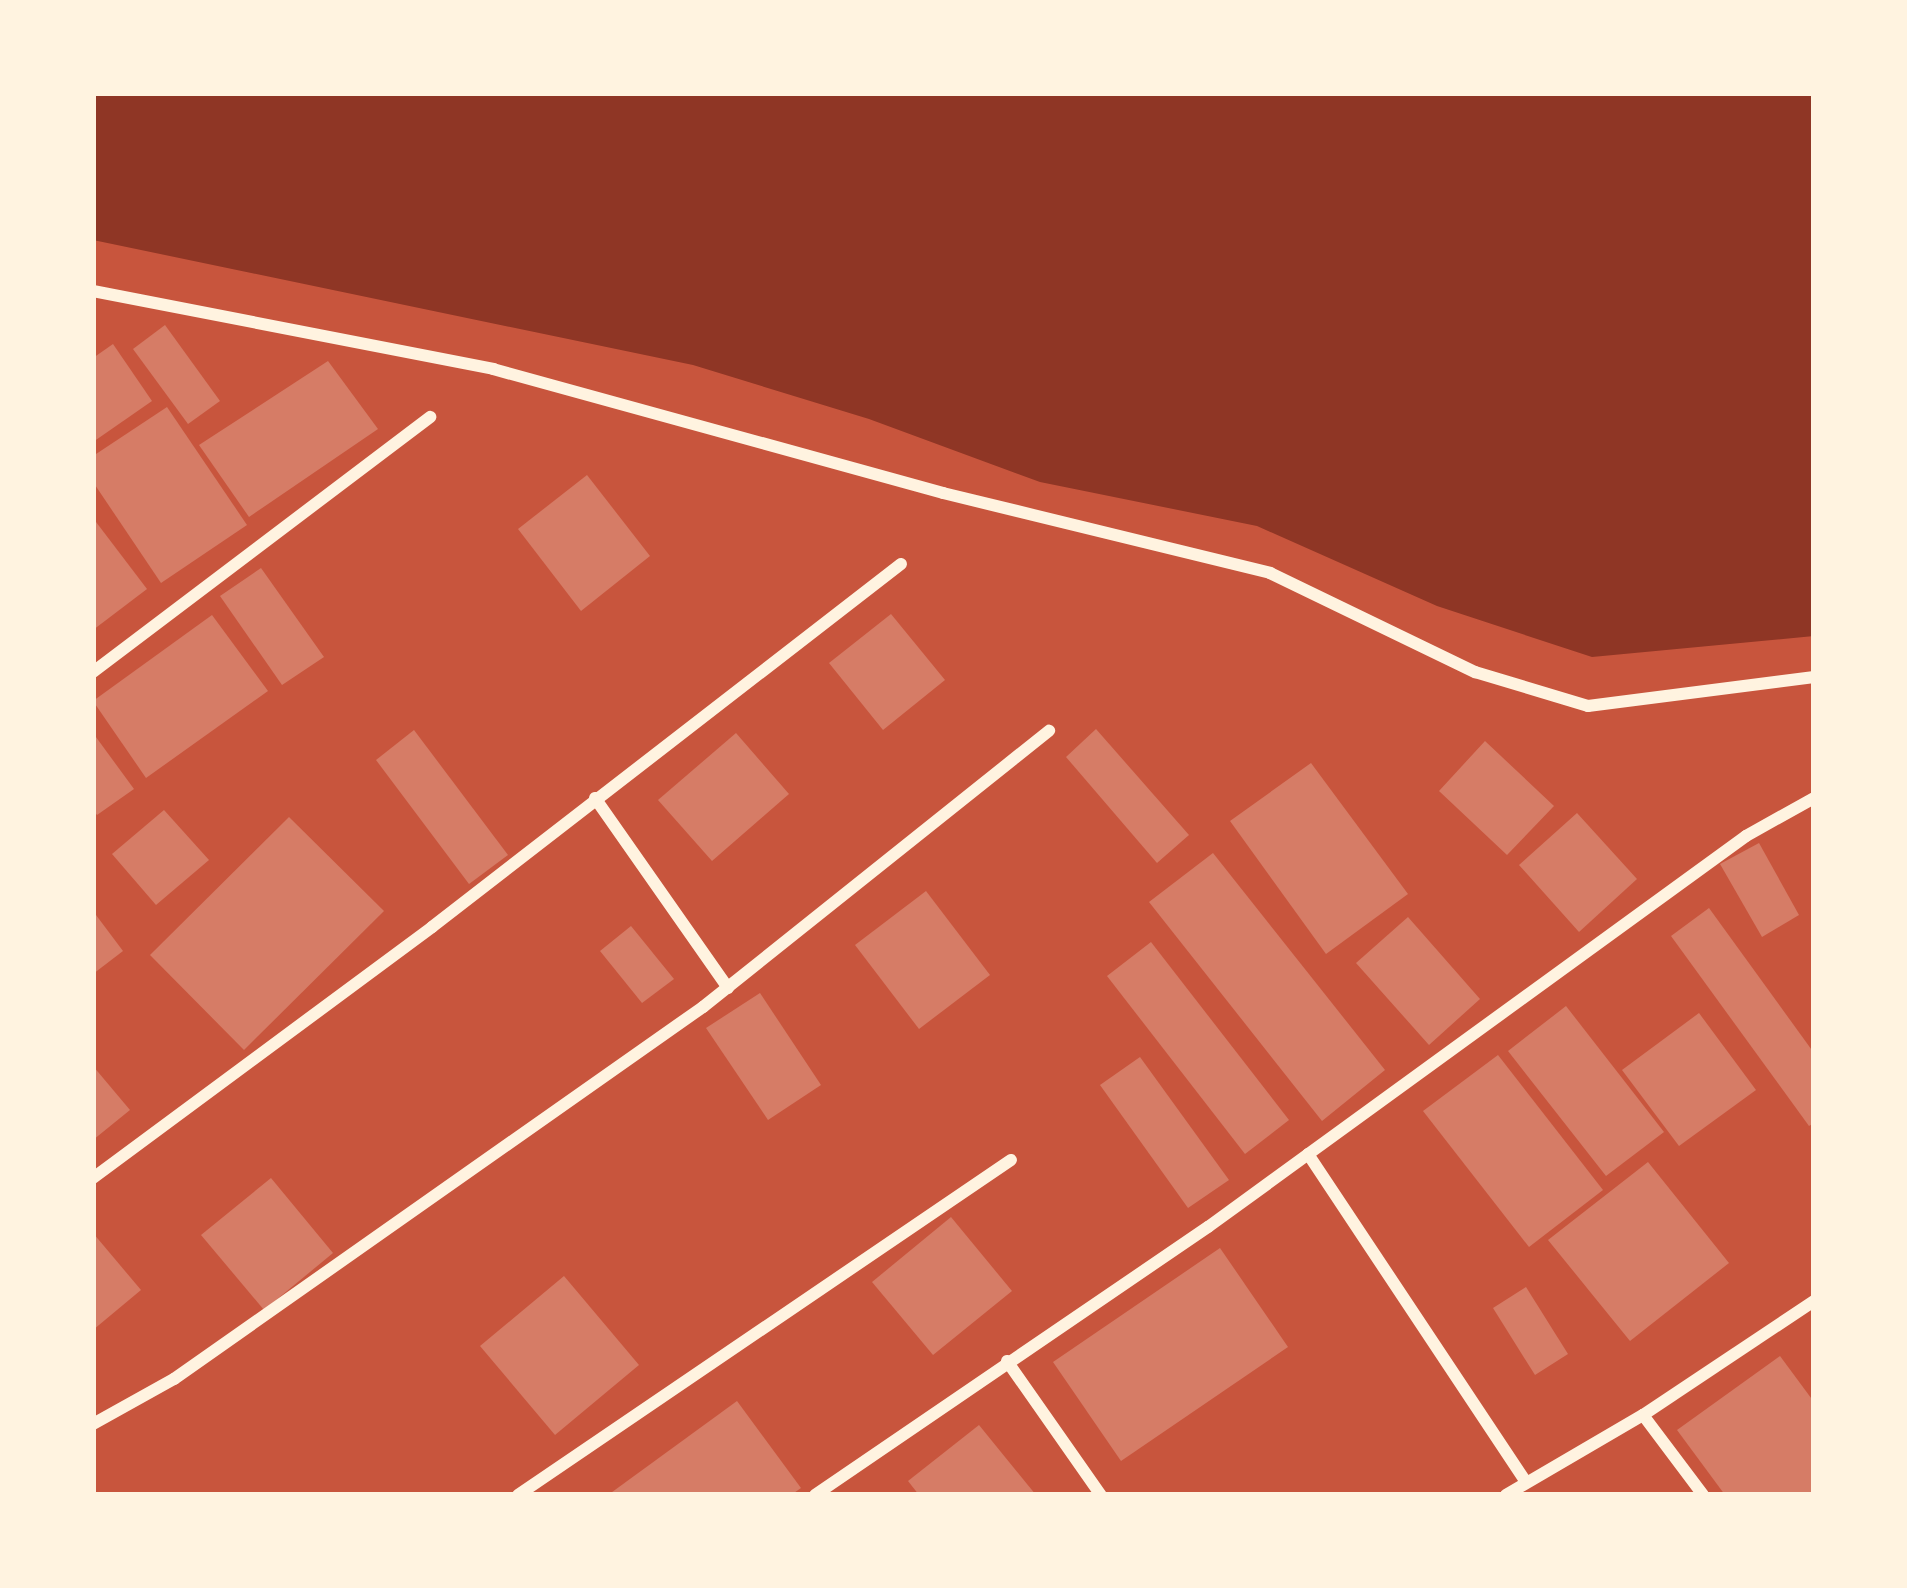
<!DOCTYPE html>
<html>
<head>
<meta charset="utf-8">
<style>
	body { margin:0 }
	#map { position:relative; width:1907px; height:1588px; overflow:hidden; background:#c8553d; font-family:Georgia,serif }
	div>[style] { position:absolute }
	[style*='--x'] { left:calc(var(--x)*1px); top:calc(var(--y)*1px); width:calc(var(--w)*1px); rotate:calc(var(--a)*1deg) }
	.water>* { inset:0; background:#8f3625 }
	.building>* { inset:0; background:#d67c66 }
	.minor>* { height:12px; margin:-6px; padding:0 6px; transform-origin:6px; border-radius:6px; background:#fff3e0 }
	span { translate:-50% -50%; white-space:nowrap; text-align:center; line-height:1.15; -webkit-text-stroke:9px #fff3e0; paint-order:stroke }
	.frame { position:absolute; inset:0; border:96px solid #fff3e0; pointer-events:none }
</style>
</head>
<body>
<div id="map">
	<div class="water">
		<div style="clip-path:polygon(93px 93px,1814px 93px,1814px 636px,1592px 657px,1437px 606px,1257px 526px,1040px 482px,869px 419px,693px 365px,93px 240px)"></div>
	</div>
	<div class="building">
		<div style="clip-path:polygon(165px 325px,220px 401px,188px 424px,133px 349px)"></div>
		<div style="clip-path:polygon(113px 344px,152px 401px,93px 442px,93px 358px)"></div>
		<div style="clip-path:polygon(328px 361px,378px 429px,249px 517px,199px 445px)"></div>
		<div style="clip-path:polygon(167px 407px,247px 525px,161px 583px,93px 482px,93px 456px)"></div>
		<div style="clip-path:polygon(587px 475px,650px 556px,581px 611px,518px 529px)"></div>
		<div style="clip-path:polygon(93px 518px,147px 589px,93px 630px)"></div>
		<div style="clip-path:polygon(261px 568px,324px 657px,282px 685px,220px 596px)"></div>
		<div style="clip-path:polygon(891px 614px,945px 680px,883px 730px,829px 663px)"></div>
		<div style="clip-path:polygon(212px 615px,268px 691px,146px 778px,93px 701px)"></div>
		<div style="clip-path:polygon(1096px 729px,1189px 835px,1157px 863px,1066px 757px)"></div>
		<div style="clip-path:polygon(414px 730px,508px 855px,469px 884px,376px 760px)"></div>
		<div style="clip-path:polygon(93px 733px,134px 789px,97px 815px,93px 810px)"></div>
		<div style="clip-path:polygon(736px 733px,789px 794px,712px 861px,658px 800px)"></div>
		<div style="clip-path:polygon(1485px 741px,1554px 806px,1507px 855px,1439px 791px)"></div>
		<div style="clip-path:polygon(1311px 763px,1408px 894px,1326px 954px,1230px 821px)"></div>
		<div style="clip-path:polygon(164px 810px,209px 860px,156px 905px,112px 854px)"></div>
		<div style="clip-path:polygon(1577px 813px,1637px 879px,1579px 932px,1519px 865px)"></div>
		<div style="clip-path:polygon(289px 817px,384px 911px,244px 1050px,150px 955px)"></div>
		<div style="clip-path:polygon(1759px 843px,1799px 915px,1762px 937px,1720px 864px)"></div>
		<div style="clip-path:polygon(1213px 853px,1385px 1070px,1322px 1121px,1149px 902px)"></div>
		<div style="clip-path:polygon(926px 891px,990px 975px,919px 1029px,855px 945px)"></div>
		<div style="clip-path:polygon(1709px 908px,1814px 1053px,1814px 1123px,1809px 1126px,1671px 936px)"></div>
		<div style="clip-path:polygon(93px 911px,123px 951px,93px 974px)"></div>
		<div style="clip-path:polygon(1408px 917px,1480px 999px,1429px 1045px,1356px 963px)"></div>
		<div style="clip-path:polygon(631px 926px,674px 979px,642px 1003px,600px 951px)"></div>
		<div style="clip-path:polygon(1151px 942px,1289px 1120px,1245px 1154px,1107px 976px)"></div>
		<div style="clip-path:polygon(760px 993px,821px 1085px,768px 1120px,706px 1028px)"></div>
		<div style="clip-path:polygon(1566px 1006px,1664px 1132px,1606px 1176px,1508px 1051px)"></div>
		<div style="clip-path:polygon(1699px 1013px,1756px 1090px,1679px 1146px,1622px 1070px)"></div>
		<div style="clip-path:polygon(1498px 1055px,1603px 1190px,1529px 1247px,1423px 1111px)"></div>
		<div style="clip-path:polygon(1140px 1057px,1229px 1180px,1188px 1208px,1100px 1085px)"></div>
		<div style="clip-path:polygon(93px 1066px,130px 1110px,93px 1140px)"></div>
		<div style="clip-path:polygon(1648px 1162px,1729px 1263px,1630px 1341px,1548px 1240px)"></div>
		<div style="clip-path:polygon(271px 1178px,333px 1253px,264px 1310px,201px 1235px)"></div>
		<div style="clip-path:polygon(951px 1217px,1012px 1291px,933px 1355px,872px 1282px)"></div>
		<div style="clip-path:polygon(93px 1233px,141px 1290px,93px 1330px)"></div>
		<div style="clip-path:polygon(1220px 1248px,1288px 1347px,1121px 1461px,1053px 1362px)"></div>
		<div style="clip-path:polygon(564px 1276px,639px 1365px,555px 1435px,480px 1346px)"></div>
		<div style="clip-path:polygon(1526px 1287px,1568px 1354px,1535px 1375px,1493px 1308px)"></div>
		<div style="clip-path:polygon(1780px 1356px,1814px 1402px,1814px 1495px,1725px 1495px,1677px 1430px)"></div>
		<div style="clip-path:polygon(737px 1401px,801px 1488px,791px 1495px,608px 1495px)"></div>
		<div style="clip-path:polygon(979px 1425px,1036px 1495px,919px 1495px,908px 1481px)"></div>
	</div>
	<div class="minor">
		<div style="--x:93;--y:291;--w:408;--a:11"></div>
		<div style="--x:493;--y:369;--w:467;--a:15.4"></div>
		<div style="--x:943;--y:493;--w:337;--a:13.7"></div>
		<div style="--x:1270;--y:573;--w:228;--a:25.8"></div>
		<div style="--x:1475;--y:672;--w:118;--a:16.7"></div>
		<div style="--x:1588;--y:706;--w:228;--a:-7.3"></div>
		<div style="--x:93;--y:672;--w:423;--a:-37.1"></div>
		<div style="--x:595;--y:798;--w:232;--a:55"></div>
		<div style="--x:1308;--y:1154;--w:394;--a:56.4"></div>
		<div style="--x:93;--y:1178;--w:422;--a:-36.5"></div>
		<div style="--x:432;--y:927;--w:593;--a:-37.74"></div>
		<div style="--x:1007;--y:1361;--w:164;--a:55"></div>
		<div style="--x:1643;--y:1415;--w:100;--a:53.1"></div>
		<div style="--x:93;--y:1424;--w:93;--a:-29.1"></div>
		<div style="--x:174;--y:1379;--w:647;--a:-35.12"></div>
		<div style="--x:703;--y:1007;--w:443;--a:-38.6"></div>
		<div style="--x:518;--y:1495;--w:596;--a:-34.2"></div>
		<div style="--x:815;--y:1495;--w:476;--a:-34.3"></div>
		<div style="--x:1208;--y:1227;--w:665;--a:-36.01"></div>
		<div style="--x:1746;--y:836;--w:78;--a:-29.2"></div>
		<div style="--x:1506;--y:1495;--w:159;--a:-30.3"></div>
		<div style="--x:1643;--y:1415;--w:206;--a:-33.7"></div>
	</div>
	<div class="frame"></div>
</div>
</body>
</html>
